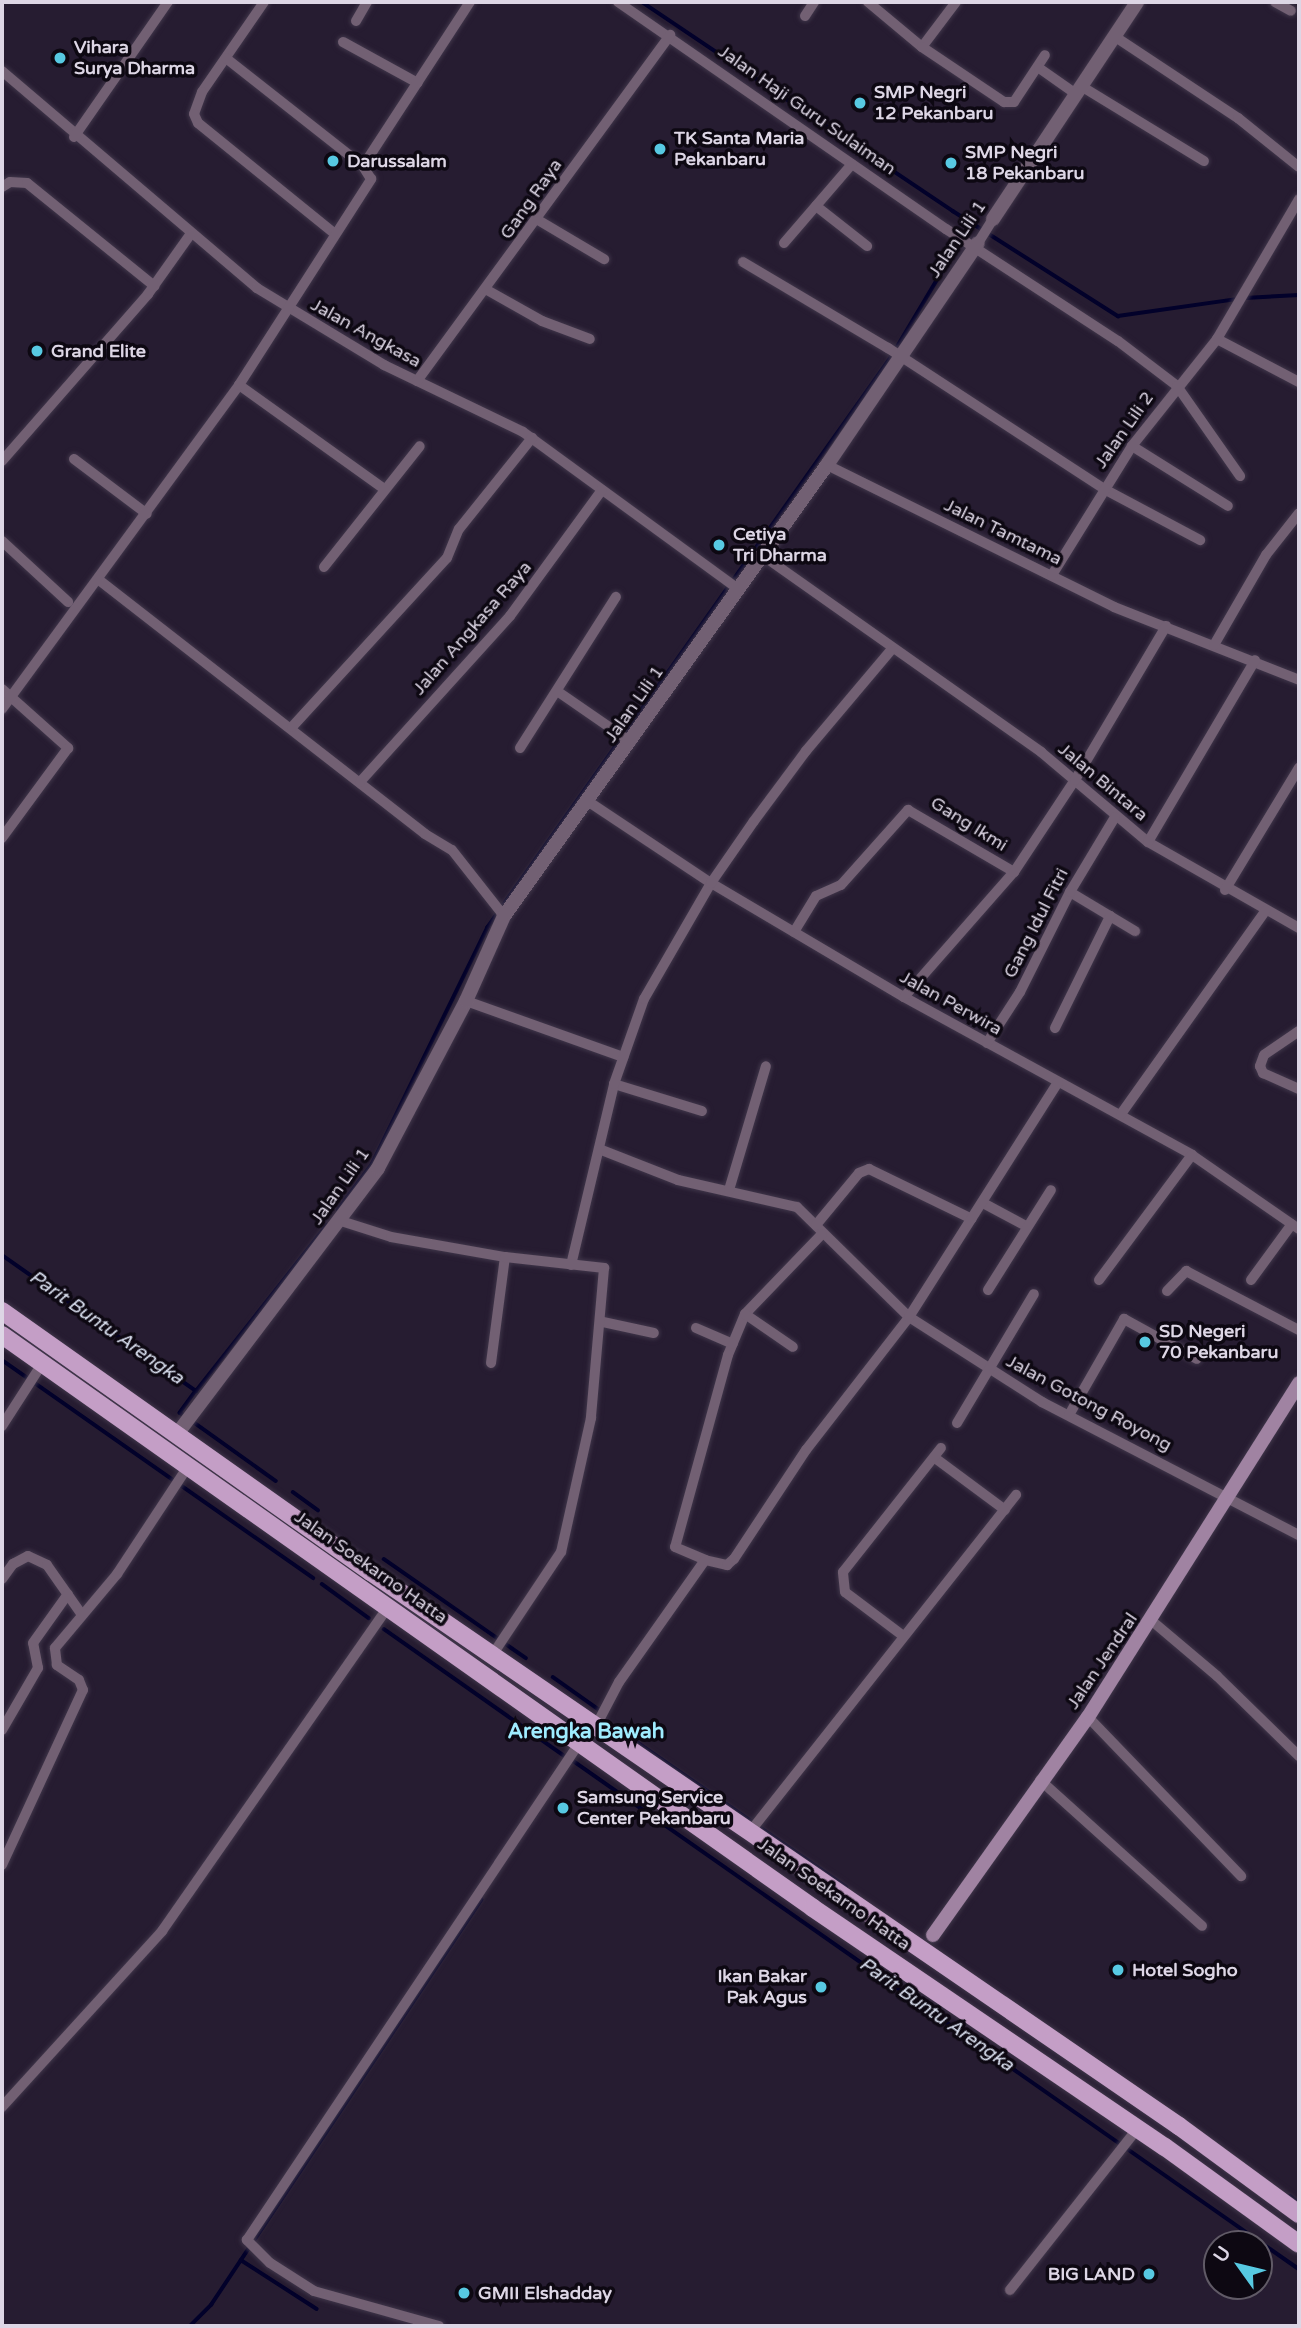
<!DOCTYPE html>
<html>
<head>
<meta charset="utf-8">
<style>
	body { margin:0 }
	#map { position:relative; width:1301px; height:2328px; overflow:hidden; background:#261c31; font-family:"Varela Round",sans-serif }
	div>[style] { position:absolute }
	[style*='--x'] { left:calc(var(--x)*1px); top:calc(var(--y)*1px); width:calc(var(--w)*1px); rotate:calc(var(--a)*1deg) }
	.stream>* { height:3.5px; margin:-1.75px; padding:0 1.75px; transform-origin:1.75px; border-radius:1.75px; background:#02012a }
	.roads { filter:drop-shadow(0 0 2px #40364a) drop-shadow(0 0 2px #40364a) }
	.minor>* { height:10px; margin:-5px; padding:0 5px; transform-origin:5px; border-radius:5px; background:#726073 }
	.tertiary>* { height:14px; margin:-7px; padding:0 7px; transform-origin:7px; border-radius:7px; background:#726073 }
	.secondary>* { height:14px; margin:-7px; padding:0 7px; transform-origin:7px; border-radius:7px; background:#a083a2 }
	.primary>* { height:18px; margin:-9px; padding:0 9px; transform-origin:9px; border-radius:9px; background:#c49ec6 }
	.dots>* { width:19px; height:19px; translate:-50% -50%; box-sizing:border-box; border:4px solid #0d0812; border-radius:50% }
	span { translate:-50% -50%; white-space:nowrap; text-align:center; line-height:1.15; -webkit-text-stroke:7px #0d0812; paint-order:stroke }
	.poi-label { font-size:18px; color:#ddd6e5; font-weight:700 }
	.left { translate:0 -50%; text-align:left }
	.right { translate:-100% -50%; text-align:right }
	.street-label { font-size:18px; color:#ddd6e5 }
	.water-label { font-size:19px; color:#dae0f0; font-style:italic }
	.quarter-label { font-size:21px; color:#9fecff; font-weight:700 }
	.frame { position:absolute; inset:0; border:4px solid #ddd6e5; pointer-events:none }
	.north { position:absolute; left:1203px; top:2230px; width:70px; height:70px; box-sizing:border-box; background:#0d0812; border:2px solid #605a66; border-radius:50%; rotate:304deg; font-size:19px; font-weight:700; line-height:28px; text-align:center; color:#ddd6e5 }
	.north::after { content:''; display:block; margin:auto; width:24px; height:32px; background:#57c9e2; clip-path:polygon(50% 0,100% 100%,50% 72%,0 100%) }
</style>
</head>
<body>
<div id="map">
	<div class="stream">
		<div style="--x:642;--y:2;--w:375;--a:33.9"></div>
		<div style="--x:953;--y:211;--w:196;--a:32.5"></div>
		<div style="--x:1118;--y:316;--w:121;--a:-8.1"></div>
		<div style="--x:1245;--y:298;--w:54;--a:-3.2"></div>
		<div style="--x:338;--y:1210;--w:57;--a:-53.5"></div>
		<div style="--x:372;--y:1164;--w:263;--a:-64"></div>
		<div style="--x:487;--y:928;--w:699;--a:-54.72"></div>
		<div style="--x:891;--y:357;--w:156;--a:-59.2"></div>
		<div style="--x:2;--y:1255;--w:237;--a:35"></div>
		<div style="--x:196;--y:1391;--w:27;--a:126"></div>
		<div style="--x:180;--y:1413;--w:7;--a:27"></div>
		<div style="--x:2;--y:1360;--w:380;--a:35"></div>
		<div style="--x:196;--y:1391;--w:211;--a:-51.7"></div>
		<div style="--x:192;--y:1421;--w:103;--a:35.5"></div>
		<div style="--x:293;--y:1492;--w:31;--a:36"></div>
		<div style="--x:384;--y:1559;--w:173;--a:34.9"></div>
		<div style="--x:322;--y:1584;--w:58;--a:35.9"></div>
		<div style="--x:384;--y:1629;--w:221;--a:35.1"></div>
		<div style="--x:553;--y:1677;--w:59;--a:35.3"></div>
		<div style="--x:621;--y:1731;--w:274;--a:34.7"></div>
		<div style="--x:572;--y:1760;--w:887;--a:35"></div>
		<div style="--x:1290;--y:2196;--w:11;--a:38"></div>
		<div style="--x:241;--y:2260;--w:90;--a:32.8"></div>
		<div style="--x:190;--y:2326;--w:30;--a:-45"></div>
		<div style="--x:211;--y:2305;--w:487;--a:-56.3"></div>
	</div>
	<div class="roads">
		<div class="minor">
			<div style="--x:264;--y:2;--w:109;--a:124.6"></div>
			<div style="--x:202;--y:92;--w:23;--a:110"></div>
			<div style="--x:194;--y:114;--w:10;--a:66"></div>
			<div style="--x:198;--y:123;--w:175;--a:39"></div>
			<div style="--x:618;--y:2;--w:399;--a:34.7"></div>
			<div style="--x:946;--y:229;--w:205;--a:33.1"></div>
			<div style="--x:1118;--y:341;--w:74;--a:37.3"></div>
			<div style="--x:1177;--y:386;--w:110;--a:55"></div>
			<div style="--x:868;--y:2;--w:70;--a:39.8"></div>
			<div style="--x:922;--y:47;--w:56;--a:-52.9"></div>
			<div style="--x:1275;--y:2;--w:18;--a:29"></div>
			<div style="--x:805;--y:16;--w:17;--a:-57"></div>
			<div style="--x:356;--y:21;--w:22;--a:-60"></div>
			<div style="--x:1114;--y:36;--w:149;--a:33.5"></div>
			<div style="--x:1238;--y:118;--w:78;--a:38.8"></div>
			<div style="--x:343;--y:42;--w:85;--a:28.7"></div>
			<div style="--x:922;--y:47;--w:99;--a:33.9"></div>
			<div style="--x:1004;--y:102;--w:10;--a:0"></div>
			<div style="--x:1014;--y:102;--w:56;--a:-56.6"></div>
			<div style="--x:1039;--y:68;--w:45;--a:35.1"></div>
			<div style="--x:2;--y:71;--w:335;--a:40.4"></div>
			<div style="--x:257;--y:288;--w:149;--a:31.2"></div>
			<div style="--x:384;--y:365;--w:154;--a:25.7"></div>
			<div style="--x:523;--y:432;--w:266;--a:36.1"></div>
			<div style="--x:1081;--y:86;--w:144;--a:31.4"></div>
			<div style="--x:74;--y:137;--w:165;--a:-55.2"></div>
			<div style="--x:363;--y:166;--w:196;--a:-56.9"></div>
			<div style="--x:2;--y:187;--w:9;--a:-32"></div>
			<div style="--x:10;--y:182;--w:17;--a:3"></div>
			<div style="--x:27;--y:183;--w:164;--a:39"></div>
			<div style="--x:816;--y:206;--w:65;--a:38.1"></div>
			<div style="--x:538;--y:220;--w:77;--a:30.6"></div>
			<div style="--x:784;--y:243;--w:104;--a:-49.3"></div>
			<div style="--x:978;--y:243;--w:28;--a:-58"></div>
			<div style="--x:743;--y:262;--w:169;--a:30.7"></div>
			<div style="--x:888;--y:348;--w:258;--a:33.1"></div>
			<div style="--x:1104;--y:489;--w:109;--a:28"></div>
			<div style="--x:487;--y:290;--w:63;--a:29.4"></div>
			<div style="--x:542;--y:321;--w:51;--a:20.6"></div>
			<div style="--x:1217;--y:339;--w:93;--a:27.7"></div>
			<div style="--x:417;--y:381;--w:429;--a:-53.8"></div>
			<div style="--x:239;--y:385;--w:178;--a:35.6"></div>
			<div style="--x:1132;--y:446;--w:113;--a:32"></div>
			<div style="--x:74;--y:459;--w:91;--a:37"></div>
			<div style="--x:2;--y:461;--w:222;--a:-48.8"></div>
			<div style="--x:148;--y:294;--w:72;--a:-54.6"></div>
			<div style="--x:827;--y:465;--w:320;--a:26.3"></div>
			<div style="--x:1114;--y:607;--w:199;--a:21.5"></div>
			<div style="--x:2;--y:541;--w:90;--a:42.7"></div>
			<div style="--x:762;--y:555;--w:342;--a:35.2"></div>
			<div style="--x:1041;--y:752;--w:140;--a:40.1"></div>
			<div style="--x:1148;--y:842;--w:174;--a:29.7"></div>
			<div style="--x:324;--y:567;--w:154;--a:-51.6"></div>
			<div style="--x:1052;--y:575;--w:152;--a:-58.2"></div>
			<div style="--x:1132;--y:446;--w:137;--a:-51.5"></div>
			<div style="--x:1217;--y:339;--w:162;--a:-59.6"></div>
			<div style="--x:99;--y:580;--w:413;--a:37.9"></div>
			<div style="--x:425;--y:834;--w:31;--a:31"></div>
			<div style="--x:452;--y:850;--w:84;--a:51.8"></div>
			<div style="--x:1214;--y:645;--w:104;--a:-60"></div>
			<div style="--x:1266;--y:555;--w:53;--a:-51.8"></div>
			<div style="--x:2;--y:689;--w:89;--a:41.8"></div>
			<div style="--x:68;--y:748;--w:112;--a:126.3"></div>
			<div style="--x:557;--y:691;--w:90;--a:34.6"></div>
			<div style="--x:2;--y:709;--w:401;--a:-53.8"></div>
			<div style="--x:239;--y:385;--w:245;--a:-57.3"></div>
			<div style="--x:371;--y:179;--w:15;--a:-122"></div>
			<div style="--x:363;--y:166;--w:174;--a:-141.8"></div>
			<div style="--x:292;--y:727;--w:229;--a:-47.5"></div>
			<div style="--x:447;--y:558;--w:31;--a:-68"></div>
			<div style="--x:459;--y:529;--w:117;--a:-51.3"></div>
			<div style="--x:520;--y:748;--w:179;--a:-57.6"></div>
			<div style="--x:360;--y:782;--w:224;--a:-47.9"></div>
			<div style="--x:510;--y:616;--w:156;--a:-53.9"></div>
			<div style="--x:589;--y:802;--w:146;--a:33.6"></div>
			<div style="--x:711;--y:883;--w:224;--a:30.6"></div>
			<div style="--x:904;--y:997;--w:328;--a:28.7"></div>
			<div style="--x:1192;--y:1155;--w:130;--a:34.7"></div>
			<div style="--x:1148;--y:842;--w:211;--a:-59.5"></div>
			<div style="--x:1225;--y:890;--w:143;--a:-58.8"></div>
			<div style="--x:1070;--y:892;--w:76;--a:31"></div>
			<div style="--x:794;--y:932;--w:42;--a:-58.6"></div>
			<div style="--x:816;--y:896;--w:27;--a:-24"></div>
			<div style="--x:841;--y:885;--w:101;--a:-48.2"></div>
			<div style="--x:908;--y:810;--w:123;--a:30.3"></div>
			<div style="--x:904;--y:997;--w:167;--a:-48.7"></div>
			<div style="--x:1014;--y:872;--w:110;--a:-56.5"></div>
			<div style="--x:1075;--y:780;--w:179;--a:-59.4"></div>
			<div style="--x:466;--y:1001;--w:167;--a:19.6"></div>
			<div style="--x:1055;--y:1028;--w:125;--a:-63.8"></div>
			<div style="--x:1299;--y:1031;--w:42;--a:145.6"></div>
			<div style="--x:1264;--y:1055;--w:12;--a:110"></div>
			<div style="--x:1260;--y:1066;--w:8;--a:67"></div>
			<div style="--x:1263;--y:1073;--w:39;--a:24"></div>
			<div style="--x:987;--y:1043;--w:61;--a:-57.1"></div>
			<div style="--x:1020;--y:992;--w:112;--a:-63.4"></div>
			<div style="--x:1070;--y:892;--w:87;--a:-59"></div>
			<div style="--x:614;--y:1084;--w:92;--a:17.1"></div>
			<div style="--x:1121;--y:1114;--w:249;--a:-54.6"></div>
			<div style="--x:599;--y:1149;--w:85;--a:21.4"></div>
			<div style="--x:678;--y:1180;--w:122;--a:12.8"></div>
			<div style="--x:797;--y:1207;--w:157;--a:44.5"></div>
			<div style="--x:909;--y:1317;--w:158;--a:32.6"></div>
			<div style="--x:1042;--y:1402;--w:289;--a:27.4"></div>
			<div style="--x:729;--y:1190;--w:129;--a:-73.4"></div>
			<div style="--x:983;--y:1203;--w:49;--a:28.1"></div>
			<div style="--x:341;--y:1221;--w:52;--a:17.7"></div>
			<div style="--x:391;--y:1237;--w:116;--a:10"></div>
			<div style="--x:816;--y:1225;--w:67;--a:-50.4"></div>
			<div style="--x:859;--y:1173;--w:11;--a:-22"></div>
			<div style="--x:869;--y:1169;--w:114;--a:25.9"></div>
			<div style="--x:822;--y:1234;--w:111;--a:133.9"></div>
			<div style="--x:745;--y:1314;--w:44;--a:112.5"></div>
			<div style="--x:728;--y:1355;--w:199;--a:105.4"></div>
			<div style="--x:675;--y:1547;--w:33;--a:23"></div>
			<div style="--x:705;--y:1560;--w:23;--a:13"></div>
			<div style="--x:727;--y:1565;--w:9;--a:-41"></div>
			<div style="--x:734;--y:1559;--w:131;--a:-56.6"></div>
			<div style="--x:806;--y:1450;--w:168;--a:-52.2"></div>
			<div style="--x:909;--y:1317;--w:278;--a:-57.6"></div>
			<div style="--x:571;--y:1265;--w:186;--a:-76.6"></div>
			<div style="--x:614;--y:1084;--w:90;--a:-70.6"></div>
			<div style="--x:644;--y:999;--w:134;--a:-60"></div>
			<div style="--x:711;--y:883;--w:75;--a:-55.3"></div>
			<div style="--x:754;--y:821;--w:87;--a:-53.4"></div>
			<div style="--x:806;--y:751;--w:133;--a:-49.9"></div>
			<div style="--x:1099;--y:1280;--w:156;--a:-53.4"></div>
			<div style="--x:1251;--y:1280;--w:69;--a:-53.8"></div>
			<div style="--x:988;--y:1290;--w:118;--a:-57.8"></div>
			<div style="--x:1167;--y:1291;--w:28;--a:-46"></div>
			<div style="--x:1186;--y:1271;--w:127;--a:27.6"></div>
			<div style="--x:745;--y:1314;--w:58;--a:34.5"></div>
			<div style="--x:603;--y:1322;--w:52;--a:12.2"></div>
			<div style="--x:696;--y:1328;--w:40;--a:23.4"></div>
			<div style="--x:491;--y:1363;--w:107;--a:-82.5"></div>
			<div style="--x:505;--y:1257;--w:100;--a:6.3"></div>
			<div style="--x:604;--y:1268;--w:151;--a:95"></div>
			<div style="--x:591;--y:1418;--w:137;--a:102.6"></div>
			<div style="--x:561;--y:1552;--w:123;--a:123.7"></div>
			<div style="--x:1069;--y:1415;--w:111;--a:-60.2"></div>
			<div style="--x:1124;--y:1319;--w:83;--a:28.7"></div>
			<div style="--x:957;--y:1423;--w:150;--a:-59.2"></div>
			<div style="--x:2;--y:1426;--w:74;--a:-57.2"></div>
			<div style="--x:935;--y:1458;--w:87;--a:36.6"></div>
			<div style="--x:2;--y:1579;--w:19;--a:-54"></div>
			<div style="--x:13;--y:1564;--w:17;--a:-28"></div>
			<div style="--x:28;--y:1556;--w:21;--a:25"></div>
			<div style="--x:47;--y:1565;--w:61;--a:55"></div>
			<div style="--x:1152;--y:1621;--w:85;--a:40.2"></div>
			<div style="--x:1217;--y:1676;--w:115;--a:44.3"></div>
			<div style="--x:902;--y:1635;--w:71;--a:-143"></div>
			<div style="--x:845;--y:1592;--w:20;--a:-96"></div>
			<div style="--x:843;--y:1572;--w:158;--a:-51.7"></div>
			<div style="--x:1088;--y:1717;--w:221;--a:46.1"></div>
			<div style="--x:597;--y:1724;--w:47;--a:-62.4"></div>
			<div style="--x:619;--y:1682;--w:149;--a:-54.8"></div>
			<div style="--x:2;--y:1730;--w:72;--a:-59.9"></div>
			<div style="--x:38;--y:1668;--w:25;--a:-101"></div>
			<div style="--x:33;--y:1643;--w:60;--a:-54.5"></div>
			<div style="--x:1040;--y:1780;--w:218;--a:42"></div>
			<div style="--x:749;--y:1833;--w:431;--a:-51.7"></div>
			<div style="--x:2;--y:1865;--w:193;--a:-65.2"></div>
			<div style="--x:83;--y:1690;--w:11;--a:-112"></div>
			<div style="--x:79;--y:1680;--w:27;--a:-146"></div>
			<div style="--x:57;--y:1665;--w:17;--a:-97"></div>
			<div style="--x:55;--y:1648;--w:97;--a:-50"></div>
			<div style="--x:117;--y:1574;--w:131;--a:-56.6"></div>
			<div style="--x:2;--y:2107;--w:238;--a:-47.7"></div>
			<div style="--x:162;--y:1931;--w:396;--a:-55.1"></div>
			<div style="--x:1010;--y:2290;--w:205;--a:-51.7"></div>
			<div style="--x:439;--y:2326;--w:130;--a:-164.4"></div>
			<div style="--x:314;--y:2291;--w:52;--a:-147.5"></div>
			<div style="--x:270;--y:2263;--w:33;--a:-135"></div>
			<div style="--x:247;--y:2240;--w:599;--a:-56.23"></div>
		</div>
		<div class="tertiary">
			<div style="--x:993;--y:219;--w:260;--a:-56.4"></div>
			<div style="--x:177;--y:1434;--w:333;--a:-52.9"></div>
			<div style="--x:378;--y:1168;--w:189;--a:-62.2"></div>
			<div style="--x:466;--y:1001;--w:93;--a:-65.9"></div>
			<div style="--x:504;--y:916;--w:555;--a:-54.39"></div>
			<div style="--x:827;--y:465;--w:268;--a:-55.8"></div>
		</div>
		<div class="secondary">
			<div style="--x:933;--y:1935;--w:267;--a:-54.6"></div>
			<div style="--x:1088;--y:1717;--w:395;--a:-57.7"></div>
		</div>
		<div class="primary">
			<div style="--x:2;--y:1311;--w:452;--a:35.3"></div>
			<div style="--x:371;--y:1572;--w:980;--a:34.44"></div>
			<div style="--x:1179;--y:2126;--w:149;--a:36.3"></div>
			<div style="--x:2;--y:1335;--w:993;--a:35.24"></div>
			<div style="--x:813;--y:1908;--w:425;--a:34.2"></div>
			<div style="--x:1165;--y:2147;--w:165;--a:35.9"></div>
		</div>
	</div>
	<div class="dots">
		<div style="left:60px;top:58px;background:#57c9e2"></div>
		<div style="left:860px;top:103px;background:#57c9e2"></div>
		<div style="left:660px;top:149px;background:#57c9e2"></div>
		<div style="left:333px;top:161px;background:#57c9e2"></div>
		<div style="left:951px;top:163px;background:#57c9e2"></div>
		<div style="left:37px;top:351px;background:#57c9e2"></div>
		<div style="left:719px;top:545px;background:#57c9e2"></div>
		<div style="left:1145px;top:1342px;background:#57c9e2"></div>
		<div style="left:563px;top:1808px;background:#57c9e2"></div>
		<div style="left:1118px;top:1970px;background:#57c9e2"></div>
		<div style="left:821px;top:1987px;background:#57c9e2"></div>
		<div style="left:1149px;top:2274px;background:#57c9e2"></div>
		<div style="left:464px;top:2293px;background:#57c9e2"></div>
	</div>
	<div class="poi-label">
		<span class="left" style="left:74px;top:58px">Vihara<br>Surya Dharma</span>
		<span class="left" style="left:874px;top:103px">SMP Negri<br>12 Pekanbaru</span>
		<span class="left" style="left:674px;top:149px">TK Santa Maria<br>Pekanbaru</span>
		<span class="left" style="left:965px;top:163px">SMP Negri<br>18 Pekanbaru</span>
		<span class="left" style="left:347px;top:161px">Darussalam</span>
		<span class="left" style="left:51px;top:351px">Grand Elite</span>
		<span class="left" style="left:733px;top:545px">Cetiya<br>Tri Dharma</span>
		<span class="left" style="left:1159px;top:1342px">SD Negeri<br>70 Pekanbaru</span>
		<span class="left" style="left:577px;top:1808px">Samsung Service<br>Center Pekanbaru</span>
		<span class="left" style="left:1132px;top:1970px">Hotel Sogho</span>
		<span class="right" style="left:807px;top:1987px">Ikan Bakar<br>Pak Agus</span>
		<span class="right" style="left:1135px;top:2274px">BIG LAND</span>
		<span class="left" style="left:478px;top:2293px">GMII Elshadday</span>
	</div>
	<div class="street-label">
		<span style="left:807px;top:110px;rotate:35deg">Jalan Haji Guru Sulaiman</span>
		<span style="left:531px;top:199px;rotate:-55deg">Gang Raya</span>
		<span style="left:957px;top:239px;rotate:-56deg">Jalan Lili 1</span>
		<span style="left:366px;top:333px;rotate:29deg">Jalan Angkasa</span>
		<span style="left:1124px;top:430px;rotate:-55deg">Jalan Lili 2</span>
		<span style="left:1003px;top:532px;rotate:26deg">Jalan Tamtama</span>
		<span style="left:472px;top:628px;rotate:-49deg">Jalan Angkasa Raya</span>
		<span style="left:634px;top:704px;rotate:-55deg">Jalan Lili 1</span>
		<span style="left:1103px;top:782px;rotate:40deg">Jalan Bintara</span>
		<span style="left:969px;top:824px;rotate:32deg">Gang Ikmi</span>
		<span style="left:1036px;top:923px;rotate:-63deg">Gang Idul Fitri</span>
		<span style="left:951px;top:1003px;rotate:29deg">Jalan Perwira</span>
		<span style="left:340px;top:1186px;rotate:-55deg">Jalan Lili 1</span>
		<span style="left:1089px;top:1403px;rotate:28deg">Jalan Gotong Royong</span>
		<span style="left:371px;top:1567px;rotate:35deg">Jalan Soekarno Hatta</span>
		<span style="left:1102px;top:1661px;rotate:-56deg">Jalan Jendral</span>
		<span style="left:834px;top:1894px;rotate:35deg">Jalan Soekarno Hatta</span>
	</div>
	<div class="water-label">
		<span style="left:106px;top:1328px;rotate:35deg">Parit Buntu Arengka</span>
		<span style="left:936px;top:2015px;rotate:35deg">Parit Buntu Arengka</span>
	</div>
	<div class="quarter-label">
		<span style="left:586px;top:1732px">Arengka Bawah</span>
	</div>
	<div class="frame"></div>
	<div class="north">U</div>
</div>
</body>
</html>
